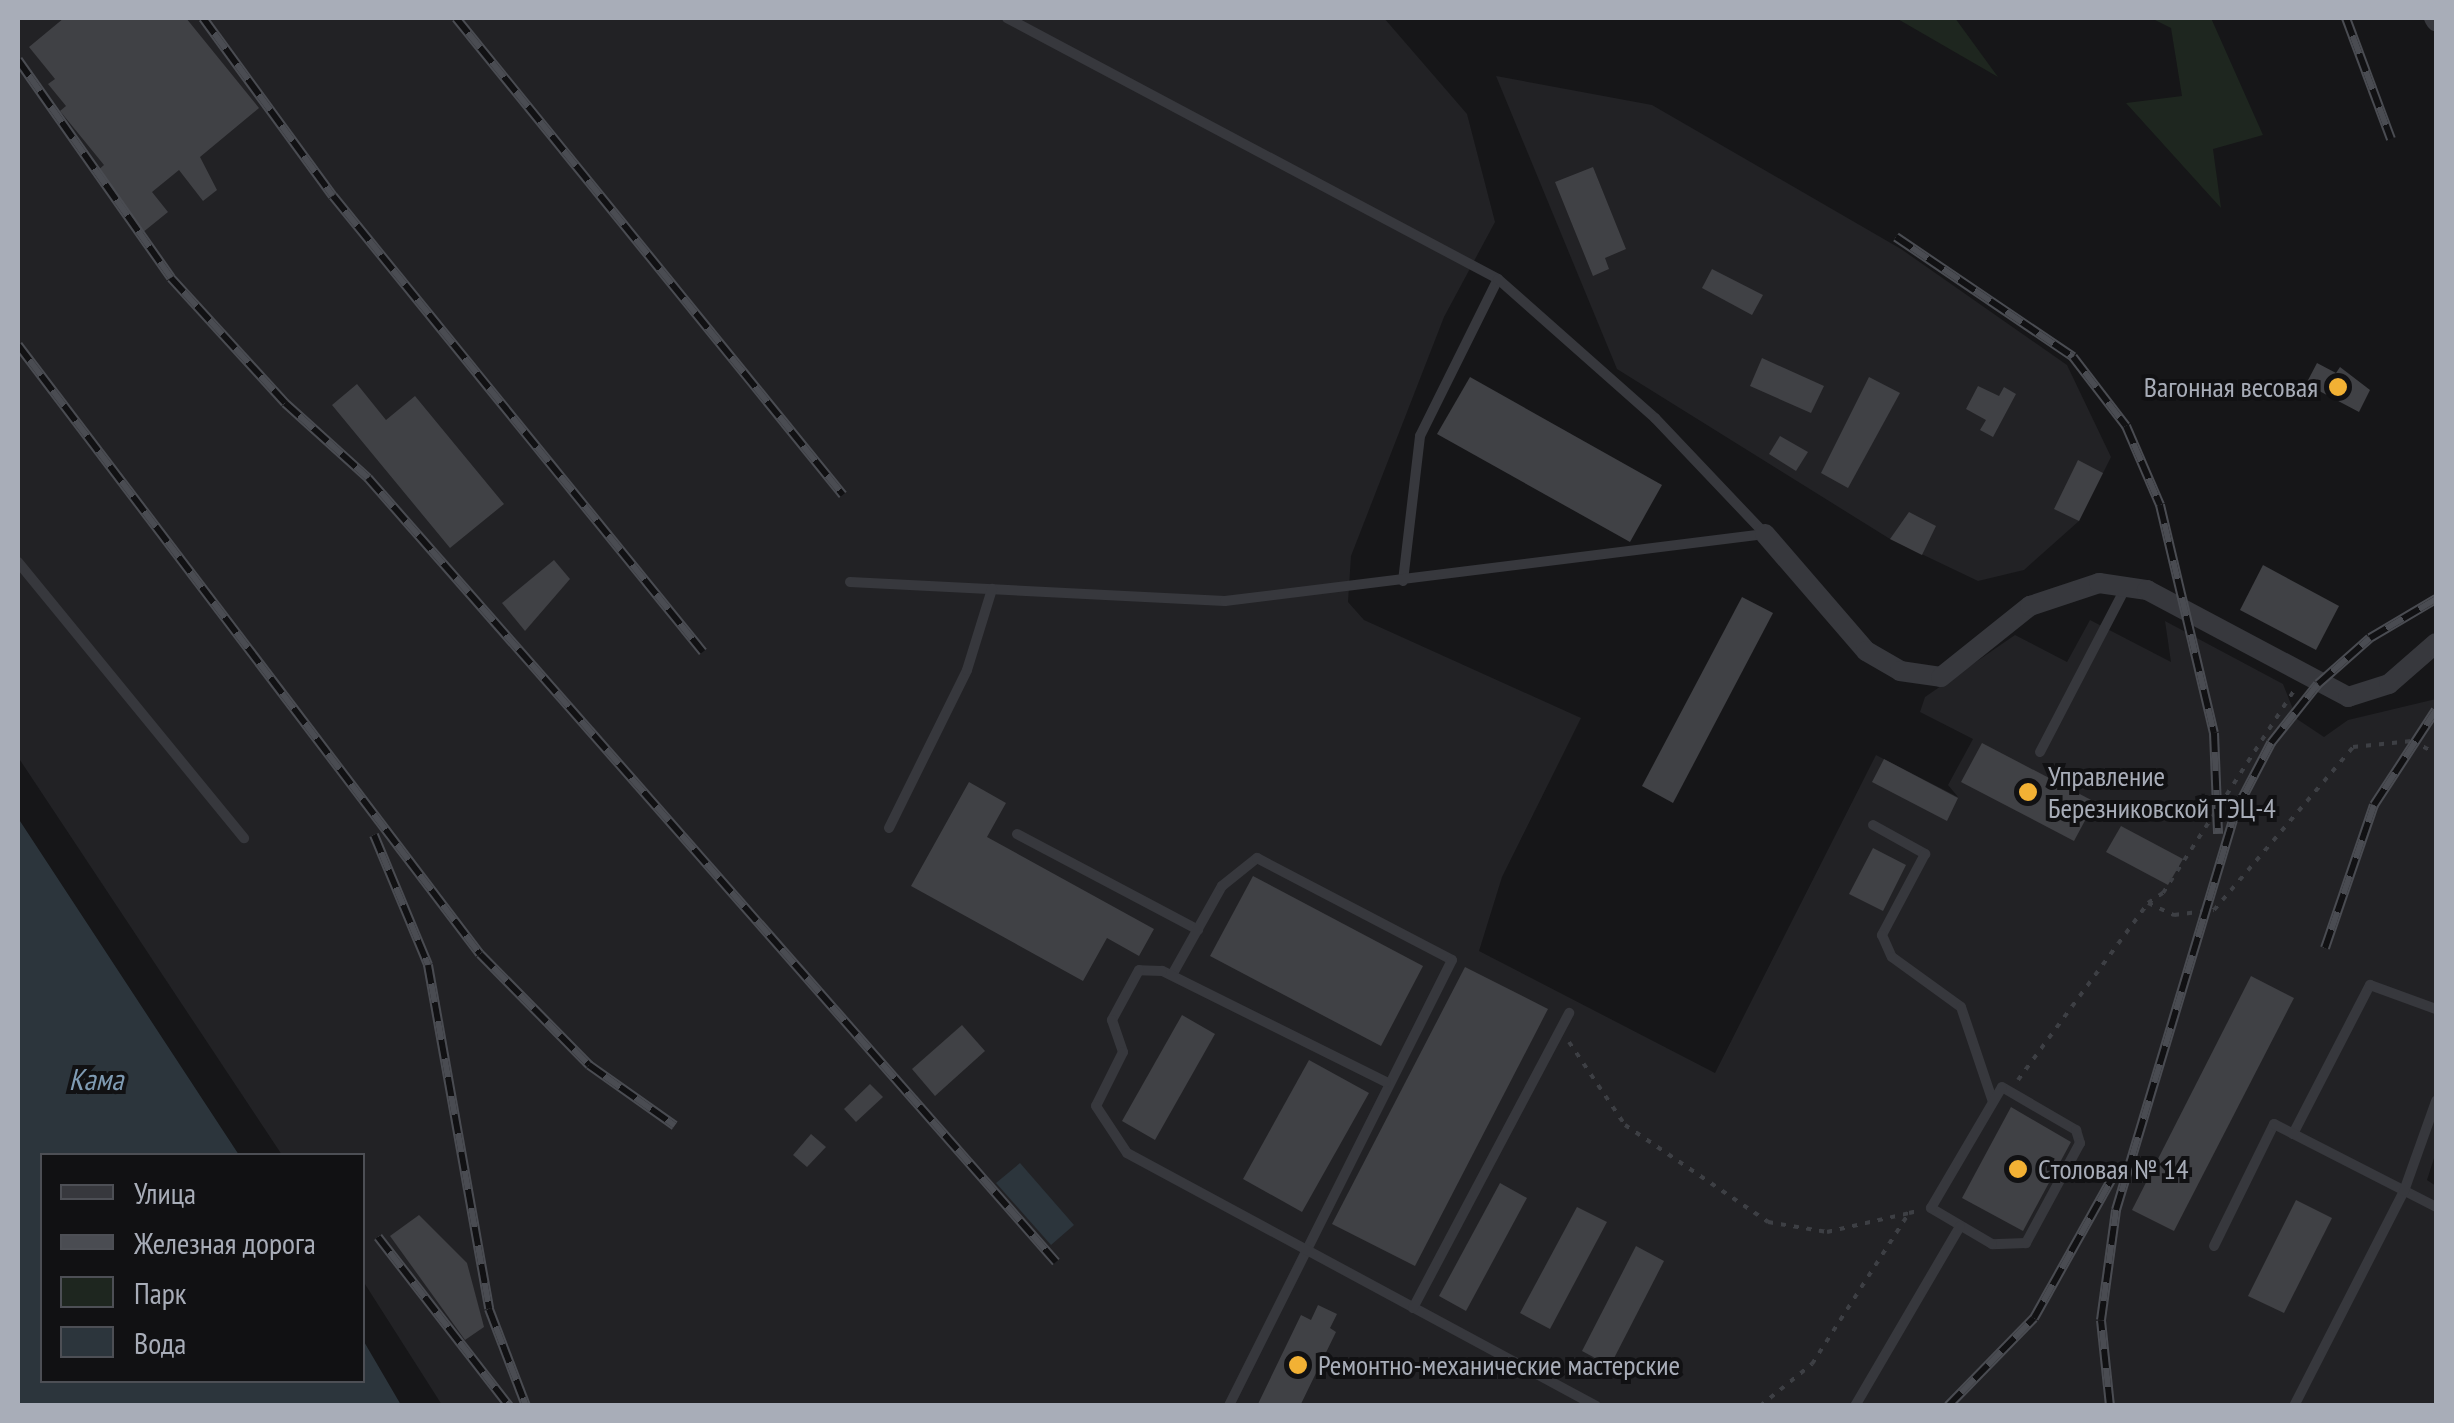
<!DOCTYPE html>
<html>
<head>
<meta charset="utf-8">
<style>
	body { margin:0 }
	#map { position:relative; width:2454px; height:1423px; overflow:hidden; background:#161618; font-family:"PT Sans Narrow",sans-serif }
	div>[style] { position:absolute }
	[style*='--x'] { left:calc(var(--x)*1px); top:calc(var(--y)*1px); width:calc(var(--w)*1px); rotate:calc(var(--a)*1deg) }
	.built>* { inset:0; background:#222225 }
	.green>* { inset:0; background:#1e261f }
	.water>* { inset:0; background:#2c353c }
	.building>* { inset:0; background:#404145 }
	.path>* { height:4px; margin-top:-2px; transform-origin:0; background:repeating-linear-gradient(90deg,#3d3f44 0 5px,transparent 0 13px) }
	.service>* { height:10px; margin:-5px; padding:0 5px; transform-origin:5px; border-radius:5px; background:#37383d }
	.minor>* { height:20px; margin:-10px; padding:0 10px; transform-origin:10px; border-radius:10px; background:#37383d }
	.rail>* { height:10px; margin-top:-5px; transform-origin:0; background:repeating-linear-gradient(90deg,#111113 0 19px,#4a4c52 0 38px); box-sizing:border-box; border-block:2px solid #4a4c52 }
	.dots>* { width:28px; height:28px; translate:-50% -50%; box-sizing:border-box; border:5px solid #111113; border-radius:50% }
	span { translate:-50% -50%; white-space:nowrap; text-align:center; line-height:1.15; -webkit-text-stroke:8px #111113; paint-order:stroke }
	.poi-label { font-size:28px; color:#a8adb8 }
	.right { translate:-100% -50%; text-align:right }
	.left { translate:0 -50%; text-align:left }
	.water-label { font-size:30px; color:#7f9bb3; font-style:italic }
	.frame { position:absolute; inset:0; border:20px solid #a8adb8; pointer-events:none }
	.legend { position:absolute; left:40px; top:1153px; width:325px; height:230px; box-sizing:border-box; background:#111113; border:2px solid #4d4f55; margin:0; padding:12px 18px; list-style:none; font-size:30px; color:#a8adb8 }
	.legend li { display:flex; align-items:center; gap:20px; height:50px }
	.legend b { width:50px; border:2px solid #4d4f55 }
</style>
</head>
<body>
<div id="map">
	<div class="built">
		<div style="clip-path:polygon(18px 18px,1384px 18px,1467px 114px,1495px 222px,1444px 317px,1351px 556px,1348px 602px,1364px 620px,1581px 718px,1502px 877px,1479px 951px,1715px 1073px,1876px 755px,1958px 797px,1948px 785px,1973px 739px,1920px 712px,1925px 697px,2015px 635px,2067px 662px,2090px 620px,2171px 662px,2165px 621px,2283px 684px,2297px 719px,2324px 737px,2348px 720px,2436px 699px,2436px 1152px,2427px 1180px,2436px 1186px,2436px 1405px,442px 1405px,363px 1281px,362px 1156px,282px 1155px,18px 757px)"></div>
		<div style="clip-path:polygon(1496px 76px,1652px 105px,1901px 249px,2067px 365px,2111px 457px,2079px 521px,2024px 570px,1978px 581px,1890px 539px,1617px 369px)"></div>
	</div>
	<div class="green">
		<div style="clip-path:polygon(1896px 18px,1955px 18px,1998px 77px)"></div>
		<div style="clip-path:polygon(2151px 18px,2211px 18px,2263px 135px,2213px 149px,2221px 208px,2126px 103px,2182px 96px,2171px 28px)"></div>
	</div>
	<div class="water">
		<div style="clip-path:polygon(18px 818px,239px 1155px,42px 1156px,42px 1380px,362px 1380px,363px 1340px,401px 1405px,18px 1405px)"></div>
		<div style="clip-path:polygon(1020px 1163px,1074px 1225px,1051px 1245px,996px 1183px)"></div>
	</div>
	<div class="building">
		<div style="clip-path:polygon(64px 18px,186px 18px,259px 108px,200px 157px,217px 190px,203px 201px,179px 170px,152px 192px,168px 212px,142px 233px,97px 171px,104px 165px,60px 111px,66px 106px,48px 84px,55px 79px,29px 47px)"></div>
		<div style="clip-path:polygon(1593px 167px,1626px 249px,1605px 258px,1609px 269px,1593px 276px,1555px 182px)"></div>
		<div style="clip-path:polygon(1712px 269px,1763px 295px,1752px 315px,1702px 288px)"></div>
		<div style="clip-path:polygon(1762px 358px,1824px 386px,1811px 413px,1750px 386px)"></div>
		<div style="clip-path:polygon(2317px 363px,2336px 373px,2340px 367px,2370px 390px,2359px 412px,2306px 384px)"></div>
		<div style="clip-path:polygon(1470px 377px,1662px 485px,1630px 542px,1437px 434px)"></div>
		<div style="clip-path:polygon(1869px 377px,1900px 393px,1848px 488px,1821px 473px)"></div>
		<div style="clip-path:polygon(357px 384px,386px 420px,415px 396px,504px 504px,450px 548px,332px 405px)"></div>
		<div style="clip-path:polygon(1978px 386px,1999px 396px,2004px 387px,2016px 394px,1993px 437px,1980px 430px,1986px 420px,1966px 409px)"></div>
		<div style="clip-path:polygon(1780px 436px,1808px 452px,1796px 471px,1769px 454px)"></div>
		<div style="clip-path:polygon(2078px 460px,2103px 473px,2079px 521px,2054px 509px)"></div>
		<div style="clip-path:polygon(1909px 512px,1936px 526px,1922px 555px,1890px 539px)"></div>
		<div style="clip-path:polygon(554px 560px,570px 579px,525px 631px,502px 603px)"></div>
		<div style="clip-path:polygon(2263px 565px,2339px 606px,2316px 650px,2240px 610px)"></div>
		<div style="clip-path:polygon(1742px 597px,1773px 613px,1673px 803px,1642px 786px)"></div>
		<div style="clip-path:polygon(1982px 743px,2095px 802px,2074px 841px,1961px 782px)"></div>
		<div style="clip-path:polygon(1884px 759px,1958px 798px,1947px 821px,1872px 782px)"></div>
		<div style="clip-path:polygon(969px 782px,1006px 803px,987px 837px,1154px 929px,1139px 956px,1107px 938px,1083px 981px,911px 886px)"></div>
		<div style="clip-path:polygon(2121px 826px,2183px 859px,2168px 885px,2106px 852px)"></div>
		<div style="clip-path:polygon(1873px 848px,1906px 865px,1883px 911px,1849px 894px)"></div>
		<div style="clip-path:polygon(1253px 876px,1423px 966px,1381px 1046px,1210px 956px)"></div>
		<div style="clip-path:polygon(1465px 967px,1548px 1009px,1415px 1266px,1332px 1224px)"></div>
		<div style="clip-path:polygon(2251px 976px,2294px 998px,2174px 1231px,2132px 1210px)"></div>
		<div style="clip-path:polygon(1182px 1015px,1215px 1034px,1155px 1140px,1122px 1121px)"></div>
		<div style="clip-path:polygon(962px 1025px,985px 1051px,935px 1096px,912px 1069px)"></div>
		<div style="clip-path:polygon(1309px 1060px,1369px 1093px,1302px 1212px,1243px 1179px)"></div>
		<div style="clip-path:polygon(870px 1084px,883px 1097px,856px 1122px,844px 1109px)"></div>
		<div style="clip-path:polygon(2011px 1107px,2071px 1142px,2023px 1231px,1962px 1198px)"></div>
		<div style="clip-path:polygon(811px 1134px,826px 1147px,807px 1167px,793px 1155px)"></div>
		<div style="clip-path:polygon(1500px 1183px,1527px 1198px,1466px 1311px,1439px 1296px)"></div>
		<div style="clip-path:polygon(2296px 1200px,2332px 1218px,2284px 1313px,2248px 1296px)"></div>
		<div style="clip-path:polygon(1577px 1207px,1607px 1222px,1550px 1329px,1520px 1313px)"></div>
		<div style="clip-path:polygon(419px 1215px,467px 1263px,484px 1327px,465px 1340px,390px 1236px)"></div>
		<div style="clip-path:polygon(1636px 1246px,1664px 1261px,1610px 1366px,1582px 1351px)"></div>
		<div style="clip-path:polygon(1318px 1305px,1337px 1314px,1330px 1328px,1336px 1332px,1300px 1406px,1257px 1406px,1301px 1315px,1311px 1320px)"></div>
	</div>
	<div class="path">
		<div style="--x:2148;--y:903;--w:29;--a:25"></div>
		<div style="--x:2174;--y:915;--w:40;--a:-7.1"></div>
		<div style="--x:2214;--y:910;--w:214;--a:-49.5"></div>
		<div style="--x:2353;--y:747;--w:59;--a:-5.8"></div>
		<div style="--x:2412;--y:741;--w:27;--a:27"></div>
		<div style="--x:1569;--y:1042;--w:100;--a:56"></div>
		<div style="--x:1625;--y:1125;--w:173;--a:34.1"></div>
		<div style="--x:1768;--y:1222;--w:60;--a:9.6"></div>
		<div style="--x:1827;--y:1232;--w:84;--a:-13"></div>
		<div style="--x:2018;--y:1080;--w:220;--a:-53.7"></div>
		<div style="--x:2148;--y:903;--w:18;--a:-34"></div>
		<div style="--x:2163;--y:893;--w:243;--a:-57.1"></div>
		<div style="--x:1760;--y:1406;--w:67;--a:-38.9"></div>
		<div style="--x:1812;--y:1364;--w:179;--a:-57.3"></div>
		<div style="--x:1909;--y:1213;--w:9;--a:-13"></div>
	</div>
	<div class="service">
		<div style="--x:1007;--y:18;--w:556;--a:27.99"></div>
		<div style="--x:18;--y:562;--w:357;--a:50.7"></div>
		<div style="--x:1403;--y:581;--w:146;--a:-83.3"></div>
		<div style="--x:1420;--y:436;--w:175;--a:-63.6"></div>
		<div style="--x:1498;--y:279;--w:210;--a:41.5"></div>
		<div style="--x:1655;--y:418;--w:160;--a:46.5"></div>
		<div style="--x:850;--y:582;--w:375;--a:2.9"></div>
		<div style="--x:1225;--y:601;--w:544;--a:-7.07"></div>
		<div style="--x:2040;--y:752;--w:186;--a:-62.5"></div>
		<div style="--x:1873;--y:825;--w:60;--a:29.1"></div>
		<div style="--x:1925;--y:854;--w:92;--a:118"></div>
		<div style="--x:1882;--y:935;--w:24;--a:66"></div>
		<div style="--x:1892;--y:957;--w:85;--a:35.9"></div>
		<div style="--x:1961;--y:1007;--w:100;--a:71.4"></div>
		<div style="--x:889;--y:828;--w:176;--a:-63.7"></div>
		<div style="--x:967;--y:670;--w:85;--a:-72.8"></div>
		<div style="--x:1017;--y:834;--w:205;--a:27.9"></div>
		<div style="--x:1172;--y:975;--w:102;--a:-60.7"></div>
		<div style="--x:1222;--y:886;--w:45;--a:-38.7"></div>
		<div style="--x:1257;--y:858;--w:220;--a:27.6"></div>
		<div style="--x:1452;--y:960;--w:499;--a:116.6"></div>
		<div style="--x:1386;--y:1082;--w:250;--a:-153.6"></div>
		<div style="--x:1162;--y:971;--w:23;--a:-178"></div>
		<div style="--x:1139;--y:970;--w:57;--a:118.4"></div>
		<div style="--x:1112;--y:1020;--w:34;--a:71"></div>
		<div style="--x:1123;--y:1052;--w:60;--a:116.6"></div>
		<div style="--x:1096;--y:1106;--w:56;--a:56.6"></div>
		<div style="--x:1127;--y:1153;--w:533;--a:28.34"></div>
		<div style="--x:2002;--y:1087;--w:86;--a:30.2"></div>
		<div style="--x:2076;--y:1130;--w:14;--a:73"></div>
		<div style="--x:2080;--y:1143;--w:114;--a:118.4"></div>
		<div style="--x:2026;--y:1243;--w:34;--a:178"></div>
		<div style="--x:1992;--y:1244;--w:71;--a:-149.5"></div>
		<div style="--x:1931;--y:1208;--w:140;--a:-59.6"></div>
		<div style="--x:2293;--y:1134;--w:168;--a:-62.7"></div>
		<div style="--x:2370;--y:985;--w:70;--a:20"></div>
		<div style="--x:2214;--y:1246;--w:136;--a:-63.8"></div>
		<div style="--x:2274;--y:1124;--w:182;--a:27.1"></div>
		<div style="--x:1413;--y:1308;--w:334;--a:-62.1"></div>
		<div style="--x:1855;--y:1406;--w:208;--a:-59.7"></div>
		<div style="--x:2294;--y:1406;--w:242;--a:-62.9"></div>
		<div style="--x:2404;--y:1191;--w:96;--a:-70.4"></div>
	</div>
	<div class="minor">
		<div style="--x:2434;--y:18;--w:4;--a:56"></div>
		<div style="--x:1765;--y:534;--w:155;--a:49.2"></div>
		<div style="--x:1866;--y:651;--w:39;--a:30"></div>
		<div style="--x:1900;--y:671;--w:41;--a:8.3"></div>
		<div style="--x:1941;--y:677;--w:114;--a:-38.6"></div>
		<div style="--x:2030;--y:606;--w:73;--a:-18.4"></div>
		<div style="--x:2099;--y:583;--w:49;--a:8.3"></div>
		<div style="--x:2147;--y:590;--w:228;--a:28"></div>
		<div style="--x:2348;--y:697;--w:43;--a:-17.6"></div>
		<div style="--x:2389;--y:684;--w:62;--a:-41.1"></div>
	</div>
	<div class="rail">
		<div style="--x:203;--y:18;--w:220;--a:53.9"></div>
		<div style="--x:333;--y:196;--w:587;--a:50.94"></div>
		<div style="--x:456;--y:18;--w:614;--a:50.95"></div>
		<div style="--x:2346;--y:18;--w:129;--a:69.6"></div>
		<div style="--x:18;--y:60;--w:266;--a:54.9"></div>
		<div style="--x:171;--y:278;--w:169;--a:47.6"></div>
		<div style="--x:285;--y:403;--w:112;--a:42.1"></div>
		<div style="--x:368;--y:478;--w:1043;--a:48.73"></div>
		<div style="--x:1896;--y:237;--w:214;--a:34.1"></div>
		<div style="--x:2073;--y:357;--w:87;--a:52.5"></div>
		<div style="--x:2126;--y:426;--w:86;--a:66.7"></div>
		<div style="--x:2160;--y:505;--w:234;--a:76.7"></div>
		<div style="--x:2214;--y:733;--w:101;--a:87.7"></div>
		<div style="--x:18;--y:345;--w:764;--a:52.82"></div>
		<div style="--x:480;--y:954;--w:156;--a:45.5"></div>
		<div style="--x:589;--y:1065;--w:105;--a:35.3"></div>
		<div style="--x:374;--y:835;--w:141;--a:67.4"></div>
		<div style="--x:428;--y:965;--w:349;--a:79.9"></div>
		<div style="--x:489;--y:1309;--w:104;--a:69.1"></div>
		<div style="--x:2325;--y:948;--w:151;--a:-71.1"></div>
		<div style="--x:2374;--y:805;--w:113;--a:-56.9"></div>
		<div style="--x:378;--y:1237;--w:214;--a:52.2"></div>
		<div style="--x:1948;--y:1406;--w:123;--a:-45.7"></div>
		<div style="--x:2034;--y:1318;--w:164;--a:-60.8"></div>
		<div style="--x:2110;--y:1406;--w:86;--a:-96"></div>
		<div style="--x:2101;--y:1320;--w:111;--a:-82.2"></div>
		<div style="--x:2116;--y:1210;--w:418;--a:-73.3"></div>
		<div style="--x:2236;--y:810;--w:76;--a:-62.4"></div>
		<div style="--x:2271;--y:743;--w:75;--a:-51.5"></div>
		<div style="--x:2318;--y:684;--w:69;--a:-41.5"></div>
		<div style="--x:2370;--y:638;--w:77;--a:-30.6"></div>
	</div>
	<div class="dots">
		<div style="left:2338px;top:387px;background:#f2b134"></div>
		<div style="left:2028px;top:792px;background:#f2b134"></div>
		<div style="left:2018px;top:1169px;background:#f2b134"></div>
		<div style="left:1298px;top:1365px;background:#f2b134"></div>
	</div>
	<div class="poi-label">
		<span class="right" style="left:2318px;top:387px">Вагонная весовая</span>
		<span class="left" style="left:2048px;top:792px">Управление<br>Березниковской ТЭЦ-4</span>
		<span class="left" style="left:2038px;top:1169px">Cтоловая № 14</span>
		<span class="left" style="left:1318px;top:1365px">Ремонтно-механические мастерские</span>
	</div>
	<div class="water-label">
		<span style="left:96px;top:1079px">Кама</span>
	</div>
	<div class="frame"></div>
	<ul class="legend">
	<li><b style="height:12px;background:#37383d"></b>Улица</li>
	<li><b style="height:12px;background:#4a4c52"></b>Железная дорога</li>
	<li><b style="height:28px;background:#1e261f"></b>Парк</li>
	<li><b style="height:28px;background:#2c353c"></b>Вода</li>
	</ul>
</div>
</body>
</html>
